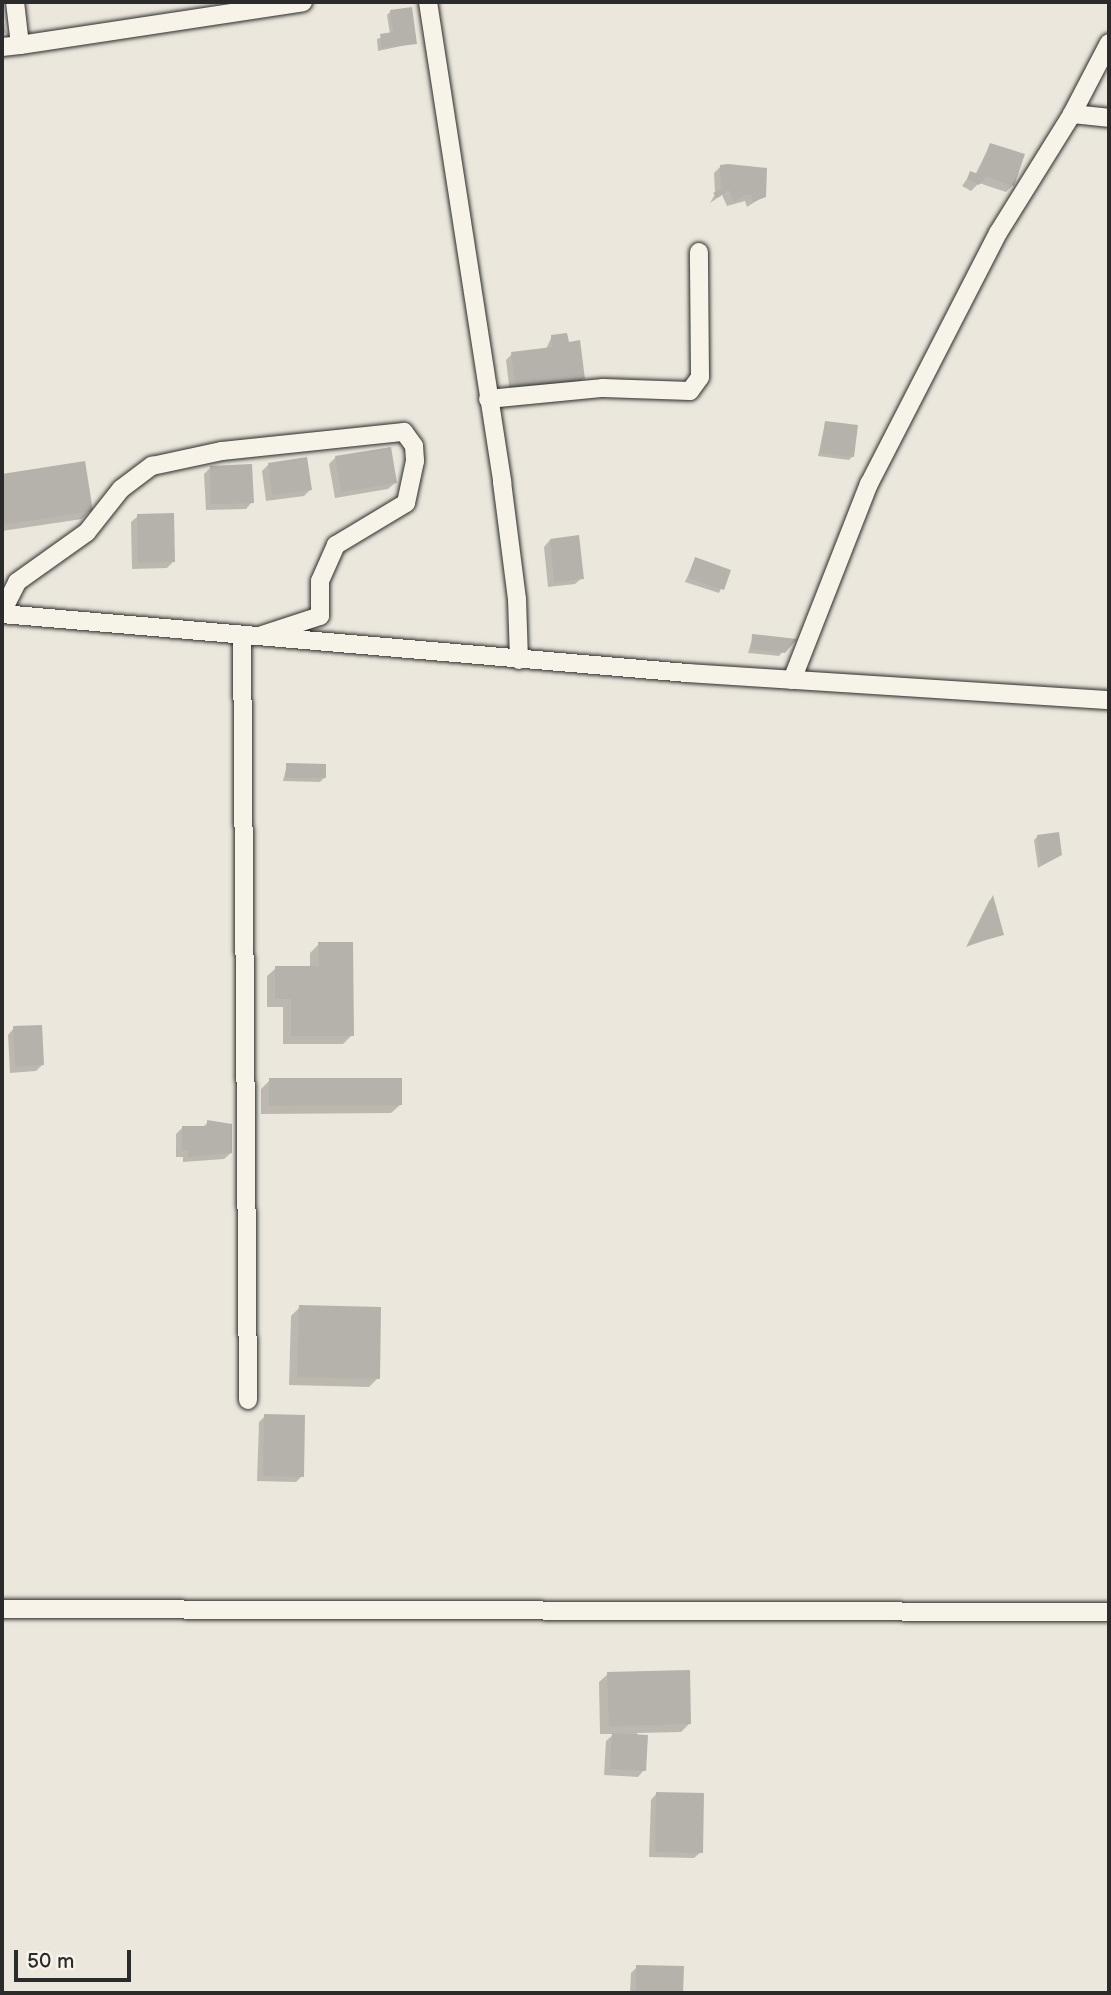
<!DOCTYPE html>
<html>
<head>
<meta charset="utf-8">
<style>
	body { margin:0 }
	#map { position:relative; width:1111px; height:1995px; overflow:hidden; background:#ebe7dd; font-family:"Balsamiq Sans",sans-serif }
	div>[style] { position:absolute }
	[style*='--x'] { left:calc(var(--x)*1px); top:calc(var(--y)*1px); width:calc(var(--w)*1px); rotate:calc(var(--a)*1deg) }
	.shadow>* { inset:0; background:#0003 }
	.building>* { inset:0; background:#b5b2ab }
	.roads { filter:drop-shadow(0 0 2px #2b2b2b) drop-shadow(0 0 2px #2b2b2b) }
	.minor>* { height:18px; margin:-9px; padding:0 9px; transform-origin:9px; border-radius:9px; background:#f7f3e8 }
	span { translate:-50% -50%; white-space:nowrap; text-align:center; line-height:1.15; -webkit-text-stroke:5px #f7f3e8; paint-order:stroke }
	.frame { position:absolute; inset:0; border:4px solid #2b2b2b; pointer-events:none }
	.scale { position:absolute; left:14px; top:1950px; width:117px; height:32px; box-sizing:border-box; border:4px solid #2b2b2b; border-top:0; padding-left:9px; font-size:21px; line-height:24px; white-space:nowrap; color:#2b2b2b; -webkit-text-stroke:5px #f7f3e8; paint-order:stroke }
</style>
</head>
<body>
<div id="map">
	<div class="shadow">
		<div style="clip-path:polygon(391px 11px,415px 43px,378px 51px,377px 39px,390px 34px,387px 15px)"></div>
		<div style="clip-path:polygon(990px 145px,1013px 185px,1006px 192px,979px 183px,971px 191px,962px 186px,971px 173px,975px 175px)"></div>
		<div style="clip-path:polygon(721px 166px,764px 196px,747px 207px,745px 201px,727px 206px,722px 195px,710px 203px,715px 194px,714px 173px)"></div>
		<div style="clip-path:polygon(552px 336px,583px 378px,577px 385px,510px 394px,506px 360px,512px 354px,546px 349px)"></div>
		<div style="clip-path:polygon(825px 423px,853px 456px,849px 460px,818px 456px)"></div>
		<div style="clip-path:polygon(336px 457px,395px 483px,388px 489px,335px 498px,329px 464px)"></div>
		<div style="clip-path:polygon(84px 463px,91px 510px,82px 519px,2px 531px,2px 476px)"></div>
		<div style="clip-path:polygon(269px 464px,310px 490px,304px 496px,266px 501px,262px 471px)"></div>
		<div style="clip-path:polygon(211px 467px,252px 502px,246px 509px,206px 510px,204px 474px)"></div>
		<div style="clip-path:polygon(138px 516px,174px 561px,167px 568px,132px 569px,131px 522px)"></div>
		<div style="clip-path:polygon(550px 540px,582px 578px,575px 584px,548px 587px,544px 547px)"></div>
		<div style="clip-path:polygon(695px 559px,729px 571px,719px 593px,685px 582px)"></div>
		<div style="clip-path:polygon(753px 636px,793px 640px,779px 656px,748px 653px)"></div>
		<div style="clip-path:polygon(287px 765px,324px 778px,320px 782px,283px 781px)"></div>
		<div style="clip-path:polygon(1038px 836px,1060px 854px,1038px 868px,1034px 840px)"></div>
		<div style="clip-path:polygon(992px 898px,1002px 934px,966px 947px,989px 901px)"></div>
		<div style="clip-path:polygon(319px 944px,352px 1035px,343px 1044px,283px 1044px,283px 1007px,267px 1007px,267px 976px,276px 968px,310px 967px,310px 953px)"></div>
		<div style="clip-path:polygon(14px 1028px,42px 1065px,36px 1071px,10px 1073px,8px 1035px)"></div>
		<div style="clip-path:polygon(270px 1080px,400px 1105px,391px 1113px,261px 1114px,261px 1089px)"></div>
		<div style="clip-path:polygon(208px 1122px,231px 1153px,224px 1159px,183px 1162px,183px 1157px,176px 1157px,176px 1134px,183px 1127px,202px 1128px)"></div>
		<div style="clip-path:polygon(300px 1307px,378px 1378px,369px 1387px,289px 1385px,291px 1316px)"></div>
		<div style="clip-path:polygon(265px 1416px,302px 1476px,296px 1482px,257px 1481px,259px 1422px)"></div>
		<div style="clip-path:polygon(608px 1674px,690px 1723px,681px 1732px,637px 1733px,644px 1770px,638px 1777px,604px 1775px,606px 1741px,614px 1734px,600px 1734px,599px 1682px)"></div>
		<div style="clip-path:polygon(657px 1793px,701px 1852px,694px 1858px,649px 1857px,651px 1800px)"></div>
		<div style="clip-path:polygon(637px 1967px,682px 1968px,681px 1993px,630px 1993px,631px 1973px)"></div>
	</div>
	<div class="building">
		<div style="clip-path:polygon(412px 7px,417px 44px,382px 48px,380px 34px,393px 32px,390px 10px)"></div>
		<div style="clip-path:polygon(2px 13px,6px 33px,2px 33px)"></div>
		<div style="clip-path:polygon(990px 143px,1025px 154px,1014px 186px,986px 177px,979px 185px,967px 179px,970px 171px,978px 174px)"></div>
		<div style="clip-path:polygon(728px 164px,767px 168px,766px 197px,753px 202px,751px 195px,744px 195px,734px 202px,729px 190px,717px 198px,713px 193px,721px 189px,720px 165px)"></div>
		<div style="clip-path:polygon(567px 333px,569px 342px,580px 340px,585px 379px,516px 388px,511px 352px,552px 347px,551px 335px)"></div>
		<div style="clip-path:polygon(825px 421px,858px 425px,854px 457px,821px 453px)"></div>
		<div style="clip-path:polygon(391px 447px,397px 483px,341px 492px,335px 456px)"></div>
		<div style="clip-path:polygon(307px 457px,312px 490px,272px 495px,268px 463px)"></div>
		<div style="clip-path:polygon(85px 461px,93px 511px,2px 525px,2px 474px)"></div>
		<div style="clip-path:polygon(252px 464px,254px 503px,211px 504px,210px 466px)"></div>
		<div style="clip-path:polygon(174px 513px,175px 562px,138px 563px,137px 514px)"></div>
		<div style="clip-path:polygon(579px 535px,584px 579px,554px 582px,550px 539px)"></div>
		<div style="clip-path:polygon(695px 557px,731px 570px,724px 590px,688px 578px)"></div>
		<div style="clip-path:polygon(752px 634px,797px 639px,785px 653px,751px 649px)"></div>
		<div style="clip-path:polygon(286px 763px,326px 764px,326px 778px,286px 778px)"></div>
		<div style="clip-path:polygon(1059px 832px,1062px 855px,1041px 866px,1037px 835px)"></div>
		<div style="clip-path:polygon(993px 895px,1004px 935px,968px 945px)"></div>
		<div style="clip-path:polygon(318px 942px,353px 942px,354px 1036px,291px 1036px,291px 999px,275px 999px,275px 966px,319px 966px)"></div>
		<div style="clip-path:polygon(42px 1025px,44px 1065px,15px 1067px,13px 1026px)"></div>
		<div style="clip-path:polygon(269px 1078px,402px 1078px,402px 1105px,269px 1106px)"></div>
		<div style="clip-path:polygon(207px 1120px,232px 1124px,232px 1153px,188px 1157px,188px 1151px,182px 1151px,182px 1126px,207px 1126px)"></div>
		<div style="clip-path:polygon(299px 1305px,381px 1307px,380px 1379px,297px 1377px)"></div>
		<div style="clip-path:polygon(264px 1414px,305px 1415px,304px 1477px,263px 1476px)"></div>
		<div style="clip-path:polygon(690px 1670px,691px 1724px,609px 1726px,607px 1672px)"></div>
		<div style="clip-path:polygon(612px 1733px,648px 1735px,646px 1771px,610px 1769px)"></div>
		<div style="clip-path:polygon(656px 1792px,704px 1793px,703px 1853px,655px 1852px)"></div>
		<div style="clip-path:polygon(636px 1965px,684px 1966px,683px 1993px,636px 1993px)"></div>
	</div>
	<div class="roads">
		<div class="minor">
			<div style="--x:428;--y:2;--w:486;--a:81.2"></div>
			<div style="--x:502;--y:482;--w:118;--a:82.7"></div>
			<div style="--x:517;--y:599;--w:61;--a:88.1"></div>
			<div style="--x:20;--y:45;--w:286;--a:-8.6"></div>
			<div style="--x:2;--y:47;--w:18;--a:-6"></div>
			<div style="--x:20;--y:45;--w:43;--a:-96.6"></div>
			<div style="--x:1072;--y:114;--w:37;--a:6"></div>
			<div style="--x:488;--y:399;--w:116;--a:-5.5"></div>
			<div style="--x:603;--y:388;--w:87;--a:2"></div>
			<div style="--x:690;--y:391;--w:17;--a:-54"></div>
			<div style="--x:700;--y:377;--w:125;--a:-90.5"></div>
			<div style="--x:2;--y:612;--w:34;--a:-63"></div>
			<div style="--x:17;--y:582;--w:86;--a:-35.5"></div>
			<div style="--x:87;--y:532;--w:55;--a:-51.7"></div>
			<div style="--x:121;--y:489;--w:39;--a:-37"></div>
			<div style="--x:152;--y:466;--w:72;--a:-12.1"></div>
			<div style="--x:222;--y:451;--w:183;--a:-6"></div>
			<div style="--x:404;--y:432;--w:17;--a:54"></div>
			<div style="--x:414;--y:446;--w:15;--a:86"></div>
			<div style="--x:415;--y:461;--w:43;--a:102.1"></div>
			<div style="--x:406;--y:503;--w:82;--a:149"></div>
			<div style="--x:336;--y:545;--w:39;--a:114"></div>
			<div style="--x:320;--y:581;--w:35;--a:90"></div>
			<div style="--x:320;--y:616;--w:61;--a:161.9"></div>
			<div style="--x:2;--y:614;--w:689;--a:4.92"></div>
			<div style="--x:688;--y:673;--w:422;--a:3.7"></div>
			<div style="--x:242;--y:635;--w:765;--a:89.55"></div>
			<div style="--x:792;--y:680;--w:211;--a:-68.6"></div>
			<div style="--x:869;--y:484;--w:282;--a:-62.8"></div>
			<div style="--x:998;--y:233;--w:140;--a:-58.1"></div>
			<div style="--x:1072;--y:114;--w:80;--a:-62.5"></div>
			<div style="--x:2;--y:1609;--w:1107;--a:0.16"></div>
		</div>
	</div>
	<div class="frame"></div>
	<div class="scale">50 m</div>
</div>
</body>
</html>
